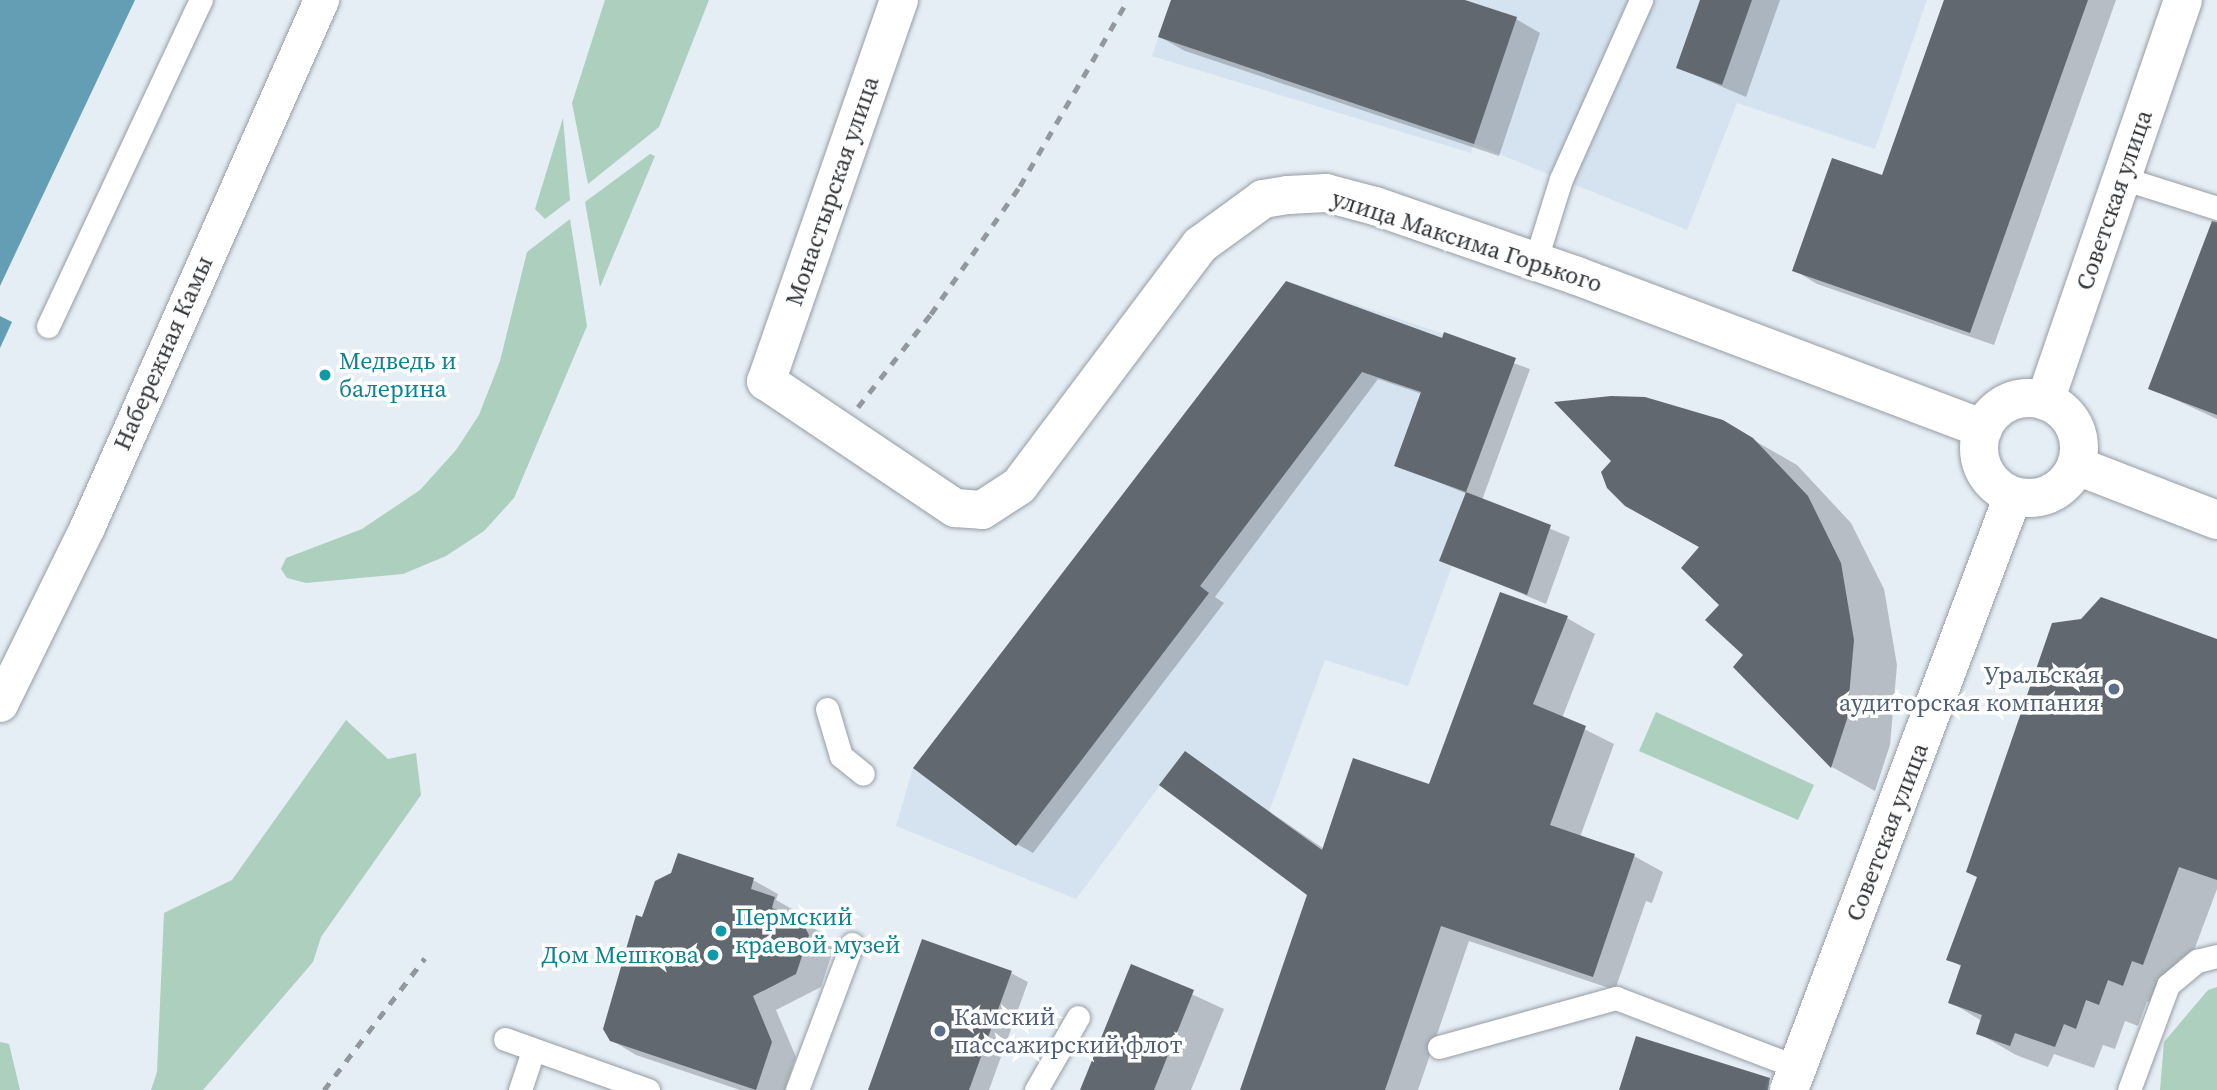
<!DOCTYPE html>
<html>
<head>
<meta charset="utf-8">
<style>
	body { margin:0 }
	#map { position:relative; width:2217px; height:1090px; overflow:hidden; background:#e5edf5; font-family:"Source Serif 4",serif }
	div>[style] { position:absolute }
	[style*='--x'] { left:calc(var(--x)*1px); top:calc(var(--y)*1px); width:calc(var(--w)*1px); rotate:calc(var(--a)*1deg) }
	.built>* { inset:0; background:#d5e3f0 }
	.green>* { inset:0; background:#adcfbd }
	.water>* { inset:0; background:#649eb4 }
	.shadow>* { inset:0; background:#0003 }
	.building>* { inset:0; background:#61686f }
	.roads { filter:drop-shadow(0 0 2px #969da4) drop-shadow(0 0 2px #969da4) }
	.service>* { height:23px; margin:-11.5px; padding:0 11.5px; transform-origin:11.5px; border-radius:11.5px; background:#fff }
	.pedestrian>* { height:35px; margin:-17.5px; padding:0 17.5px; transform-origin:17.5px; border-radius:17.5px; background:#fff }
	.minor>* { height:38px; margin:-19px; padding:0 19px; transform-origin:19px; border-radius:19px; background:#fff }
	.minor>.ring { margin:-19px; padding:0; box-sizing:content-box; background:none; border:38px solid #fff; border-radius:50% }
	.rail>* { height:5px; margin-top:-2.5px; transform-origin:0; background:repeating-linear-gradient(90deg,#92989d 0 9px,transparent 0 18px) }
	.dots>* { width:19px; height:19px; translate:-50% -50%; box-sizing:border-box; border:4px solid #fff; border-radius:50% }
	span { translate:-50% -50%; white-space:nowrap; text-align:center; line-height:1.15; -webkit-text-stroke:7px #fff; paint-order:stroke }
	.street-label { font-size:24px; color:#303336 }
	.culture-label { font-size:24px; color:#0d838f }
	.left { translate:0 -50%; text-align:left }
	.right { translate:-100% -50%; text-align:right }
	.service-label { font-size:24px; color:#4e5e75 }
</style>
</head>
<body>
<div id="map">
	<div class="built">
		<div style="clip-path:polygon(1171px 0,1927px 0,1875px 149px,1737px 103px,1687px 230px,1474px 144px,1471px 153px,1152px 56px)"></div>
		<div style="clip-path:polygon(1286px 281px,1516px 358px,1439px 562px,1452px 566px,1408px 686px,1325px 660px,1269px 812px,1160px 785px,1076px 899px,896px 826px,913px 768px)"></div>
	</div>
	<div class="green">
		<div style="clip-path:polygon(605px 0,709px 0,659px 127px,588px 184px,572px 103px)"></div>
		<div style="clip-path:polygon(563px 118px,570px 200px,545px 219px,535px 209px)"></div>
		<div style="clip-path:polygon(650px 154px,655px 156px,600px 287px,585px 202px)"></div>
		<div style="clip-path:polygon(570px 219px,587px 326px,514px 498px,484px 531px,446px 556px,403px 574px,306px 583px,287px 578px,281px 569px,286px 558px,362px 529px,420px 490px,456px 450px,479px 415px,500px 361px,527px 252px)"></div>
		<div style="clip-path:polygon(1656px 712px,1814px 785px,1798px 820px,1639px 751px)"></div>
		<div style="clip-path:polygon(346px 720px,388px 759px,416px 753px,421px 795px,321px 937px,313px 962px,203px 1090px,151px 1090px,157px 1072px,164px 913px,232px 880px)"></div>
		<div style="clip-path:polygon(2217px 987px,2217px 1090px,2160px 1090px,2164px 1042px,2208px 990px)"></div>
		<div style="clip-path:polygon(0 1042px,9px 1044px,20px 1090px,0 1090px)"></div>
	</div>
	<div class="water">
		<div style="clip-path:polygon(0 0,135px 0,0 286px)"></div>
		<div style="clip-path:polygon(0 316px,12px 322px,0 348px)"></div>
	</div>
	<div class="shadow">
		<div style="clip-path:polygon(1173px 0,1460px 0,1516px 19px,1540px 33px,1499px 156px,1185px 51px,1160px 37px)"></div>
		<div style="clip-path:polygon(1700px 0,1780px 0,1746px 97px,1678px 68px)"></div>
		<div style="clip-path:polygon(1944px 0,2116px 0,1994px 345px,1817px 284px,1794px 270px,1883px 177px)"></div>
		<div style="clip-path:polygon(2217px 253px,2217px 419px,2150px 388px)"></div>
		<div style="clip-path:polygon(1287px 283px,1530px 369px,1482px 500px,1570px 537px,1546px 604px,1442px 560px,1467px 494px,1397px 465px,1422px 394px,1378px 379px,1215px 597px,1224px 603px,1033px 853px,1017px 844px)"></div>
		<div style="clip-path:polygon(1722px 422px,1797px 465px,1851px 523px,1884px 589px,1897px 665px,1890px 745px,1875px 791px,1832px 767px,1735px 667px,1745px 655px,1701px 547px)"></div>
		<div style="clip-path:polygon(1567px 618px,1595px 634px,1562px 718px,1614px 744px,1580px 837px,1634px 856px,1663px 872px,1652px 903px,1646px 901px,1615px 990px,1469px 941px,1418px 1090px,1242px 1090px,1309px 894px,1185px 753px,1324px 849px,1430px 786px)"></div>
		<div style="clip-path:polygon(2217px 641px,2217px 889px,2181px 985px,2162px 1007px,2147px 1001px,2138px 1026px,2125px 1021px,2115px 1049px,2103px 1045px,2094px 1068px,2054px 1054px,2048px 1067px,2016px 1055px,1978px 1033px,1982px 1021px,1950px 1002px,1962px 967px,1949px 959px,1979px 878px,1968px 872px)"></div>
		<div style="clip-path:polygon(753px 880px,778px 894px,776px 900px,799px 913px,797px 919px,824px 934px,833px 950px,821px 987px,776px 1010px,796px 1057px,785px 1090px,740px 1090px,636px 1055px,611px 1040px,644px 919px)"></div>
		<div style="clip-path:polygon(1132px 967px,1224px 1009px,1191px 1090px,1082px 1090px)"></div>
		<div style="clip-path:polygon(1011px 973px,1028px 982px,989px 1090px,869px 1090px)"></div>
	</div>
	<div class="building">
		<div style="clip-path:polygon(1171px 0,1465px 0,1517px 17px,1474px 144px,1158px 37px)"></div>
		<div style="clip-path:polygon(1700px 0,1752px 0,1722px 85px,1676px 68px)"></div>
		<div style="clip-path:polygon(1944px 0,2088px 0,1970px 333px,1792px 271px,1832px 158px,1882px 175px)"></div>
		<div style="clip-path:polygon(2212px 221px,2217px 222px,2217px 415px,2148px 389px)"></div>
		<div style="clip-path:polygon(1286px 281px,1442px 338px,1444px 332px,1516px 358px,1466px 492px,1394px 466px,1421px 392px,1362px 372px,1200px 586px,1209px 593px,1016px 846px,913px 768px)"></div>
		<div style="clip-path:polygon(1611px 396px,1645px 397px,1723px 420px,1753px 438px,1808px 496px,1841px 563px,1854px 640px,1847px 719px,1831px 768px,1733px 667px,1743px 655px,1705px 620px,1719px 605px,1681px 568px,1699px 547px,1625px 506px,1607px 488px,1601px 472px,1611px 461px,1554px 402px)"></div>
		<div style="clip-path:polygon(1466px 492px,1551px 525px,1527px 595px,1439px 561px)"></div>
		<div style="clip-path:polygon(1500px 592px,1568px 616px,1533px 704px,1586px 726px,1550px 825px,1635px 854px,1593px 977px,1441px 926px,1385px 1090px,1240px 1090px,1307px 895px,1159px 785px,1185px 751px,1322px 850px,1353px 758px,1429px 784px)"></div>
		<div style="clip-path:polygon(2101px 597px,2217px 639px,2217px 880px,2179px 867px,2143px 965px,2132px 961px,2123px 986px,2108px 980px,2099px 1005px,2086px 1000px,2076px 1029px,2064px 1024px,2055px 1047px,2015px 1033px,2010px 1046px,1976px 1034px,1982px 1015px,1948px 1003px,1961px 965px,1946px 960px,1977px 877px,1966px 872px,2052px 623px,2081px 619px)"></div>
		<div style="clip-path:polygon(678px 853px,754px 878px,751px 889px,775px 897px,772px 908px,800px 918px,809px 935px,796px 974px,753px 996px,772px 1042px,756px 1090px,610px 1041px,603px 1029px,636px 915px,642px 917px,655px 881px,671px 873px)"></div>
		<div style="clip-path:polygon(922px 939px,1012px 971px,969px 1090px,868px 1090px)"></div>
		<div style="clip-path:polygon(1131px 964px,1194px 990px,1154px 1090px,1080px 1090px)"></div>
		<div style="clip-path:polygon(1636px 1036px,1770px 1078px,1768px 1090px,1619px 1090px)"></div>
	</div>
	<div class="roads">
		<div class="service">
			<div style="--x:2122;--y:178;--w:100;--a:17.5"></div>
			<div style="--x:1535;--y:262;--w:87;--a:-72.6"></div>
			<div style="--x:1561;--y:179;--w:196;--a:-65.9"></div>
			<div style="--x:48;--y:326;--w:360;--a:-64.9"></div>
			<div style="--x:827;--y:709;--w:49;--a:73.4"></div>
			<div style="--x:841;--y:756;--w:28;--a:39"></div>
			<div style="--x:505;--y:1039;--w:152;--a:19.6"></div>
			<div style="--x:1439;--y:1047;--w:184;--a:-15.5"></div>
			<div style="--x:1616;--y:998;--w:194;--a:20.9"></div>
			<div style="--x:520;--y:1090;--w:41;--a:-71.6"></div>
			<div style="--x:797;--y:1090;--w:156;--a:-69.4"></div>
			<div style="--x:1036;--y:1090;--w:84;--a:-60.1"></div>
			<div style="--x:2129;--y:1090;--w:112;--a:-69.6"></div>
			<div style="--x:2168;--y:985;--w:38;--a:-40"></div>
			<div style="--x:2197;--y:961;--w:21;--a:-14"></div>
		</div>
		<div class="pedestrian">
			<div style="--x:0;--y:704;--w:197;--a:-63.8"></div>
			<div style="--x:87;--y:527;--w:577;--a:-66.06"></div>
		</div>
		<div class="minor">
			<div style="--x:899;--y:0;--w:404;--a:109.2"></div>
			<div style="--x:766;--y:381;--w:228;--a:33.9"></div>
			<div style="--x:955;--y:508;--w:27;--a:4"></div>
			<div style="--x:982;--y:510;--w:44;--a:-33"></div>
			<div style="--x:1019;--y:486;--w:301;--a:-53.1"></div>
			<div style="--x:1200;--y:245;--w:78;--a:-36.1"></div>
			<div style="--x:1263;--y:199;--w:25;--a:-9"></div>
			<div style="--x:1288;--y:195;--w:38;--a:-3"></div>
			<div style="--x:1326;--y:193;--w:51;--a:14.9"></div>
			<div style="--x:1375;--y:206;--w:214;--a:19.1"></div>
			<div style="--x:1577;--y:276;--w:434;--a:20.6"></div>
			<div class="ring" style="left:1979px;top:398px;width:62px;height:62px"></div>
			<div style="--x:2045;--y:401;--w:424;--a:-71"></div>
			<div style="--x:2077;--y:466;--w:150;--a:21.1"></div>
			<div style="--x:1789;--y:1090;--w:635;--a:-69.34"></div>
		</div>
	</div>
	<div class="rail">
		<div style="--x:858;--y:407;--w:118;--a:-51.9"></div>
		<div style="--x:931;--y:314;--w:156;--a:-55.2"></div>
		<div style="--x:1020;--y:186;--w:215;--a:-59.9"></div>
		<div style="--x:324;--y:1090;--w:166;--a:-52.6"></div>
	</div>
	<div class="dots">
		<div style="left:325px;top:375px;background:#0f9aa8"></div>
		<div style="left:2114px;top:689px;background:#5c6f8a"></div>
		<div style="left:721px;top:931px;background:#0f9aa8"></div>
		<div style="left:713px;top:955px;background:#0f9aa8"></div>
		<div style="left:940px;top:1031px;background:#5c6f8a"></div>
	</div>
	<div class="street-label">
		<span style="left:832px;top:191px;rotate:-71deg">Монастырская улица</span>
		<span style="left:2114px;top:200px;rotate:-71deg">Советская улица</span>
		<span style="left:1467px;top:241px;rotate:18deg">улица Максима Горького</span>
		<span style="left:163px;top:353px;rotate:-66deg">Набережная Камы</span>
		<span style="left:1887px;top:832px;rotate:-69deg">Советская улица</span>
	</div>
	<div class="culture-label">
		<span class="left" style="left:339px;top:375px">Медведь и<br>балерина</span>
		<span class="left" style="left:735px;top:931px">Пермский<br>краевой музей</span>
		<span class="right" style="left:699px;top:955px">Дом Мешкова</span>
	</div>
	<div class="service-label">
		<span class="right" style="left:2100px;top:689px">Уральская<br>аудиторская компания</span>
		<span class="left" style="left:954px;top:1031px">Камский<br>пассажирский флот</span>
	</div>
</div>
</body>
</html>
